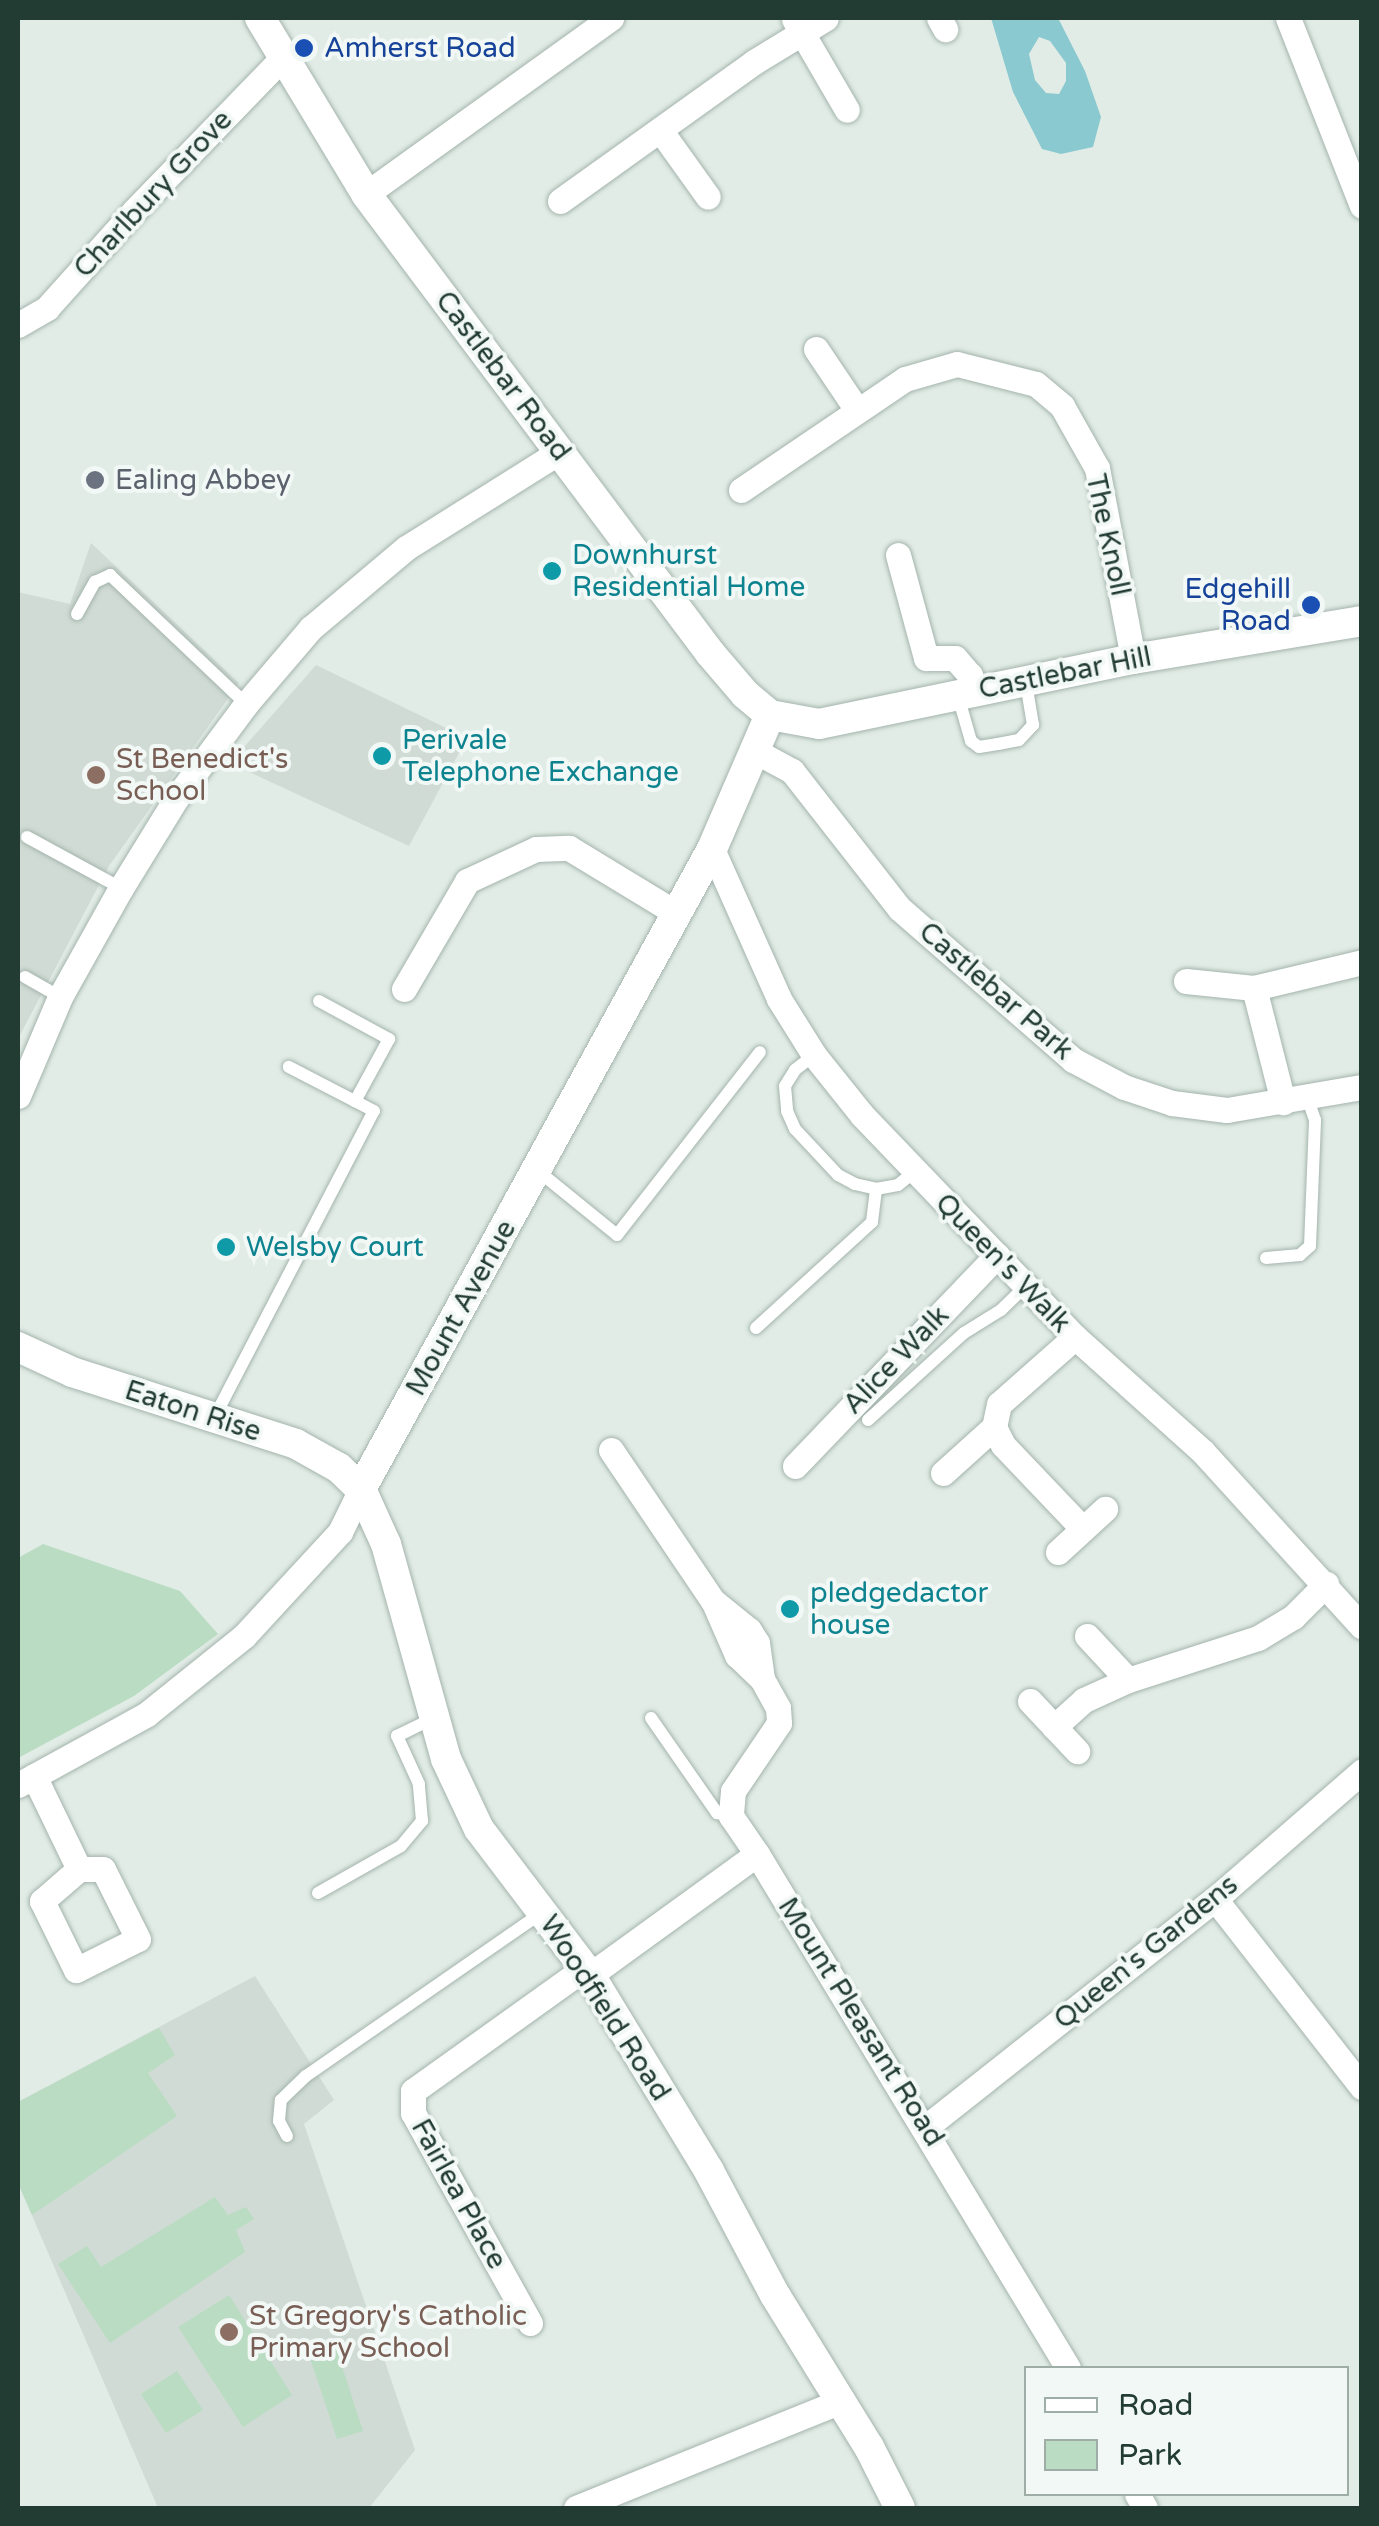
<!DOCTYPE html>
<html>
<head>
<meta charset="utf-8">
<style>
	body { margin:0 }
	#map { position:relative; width:1379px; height:2526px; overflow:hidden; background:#e1ece6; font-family:"Varela Round",sans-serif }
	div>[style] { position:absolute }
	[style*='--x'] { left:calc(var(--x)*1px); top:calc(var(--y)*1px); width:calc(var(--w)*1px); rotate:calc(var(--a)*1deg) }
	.built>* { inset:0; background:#d0dbd5 }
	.green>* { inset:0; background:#badcc2 }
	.water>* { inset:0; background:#8ac9d0 }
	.roads { filter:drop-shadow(0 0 2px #a4b4ad) drop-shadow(0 0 2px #a4b4ad) }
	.lane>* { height:12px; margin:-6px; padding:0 6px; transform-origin:6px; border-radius:6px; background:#fff }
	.street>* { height:25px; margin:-12.5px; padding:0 12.5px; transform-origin:12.5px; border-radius:12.5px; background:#fff }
	.secondary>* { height:30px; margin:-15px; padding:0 15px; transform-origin:15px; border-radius:15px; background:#fff }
	.dots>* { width:28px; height:28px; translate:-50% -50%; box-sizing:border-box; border:5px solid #f2f8f5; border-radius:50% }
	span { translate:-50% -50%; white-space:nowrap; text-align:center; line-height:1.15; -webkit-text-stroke:8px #f2f8f5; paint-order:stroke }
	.transit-label { font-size:28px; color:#164399 }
	.left { translate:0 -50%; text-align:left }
	.right { translate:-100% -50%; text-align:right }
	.street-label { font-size:28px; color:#223c33 }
	.worship-label { font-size:28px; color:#5b616d }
	.culture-label { font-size:28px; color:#0d838f }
	.education-label { font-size:28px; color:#785e54 }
	.frame { position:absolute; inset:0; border:20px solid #223c33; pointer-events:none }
	.legend { position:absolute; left:1024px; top:2366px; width:325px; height:130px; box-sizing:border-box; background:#f2f8f5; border:2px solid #9fada7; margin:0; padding:12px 18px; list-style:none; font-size:30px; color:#223c33 }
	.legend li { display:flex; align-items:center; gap:20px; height:50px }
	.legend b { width:50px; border:2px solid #9fada7 }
</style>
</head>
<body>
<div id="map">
	<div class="built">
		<div style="clip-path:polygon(91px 543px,239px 683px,109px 866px,18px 1039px,18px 592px,70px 604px)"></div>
		<div style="clip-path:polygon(316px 665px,467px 738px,409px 846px,230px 763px)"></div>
		<div style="clip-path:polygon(255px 1976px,334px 2100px,304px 2124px,415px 2450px,369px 2508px,158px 2508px,18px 2183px,18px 2102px)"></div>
	</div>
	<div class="green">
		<div style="clip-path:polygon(43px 1544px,180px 1591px,218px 1634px,134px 1696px,18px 1758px,18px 1558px)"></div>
		<div style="clip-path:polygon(159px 2028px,175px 2055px,148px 2073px,177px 2116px,32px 2215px,18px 2183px,18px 2102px)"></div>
		<div style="clip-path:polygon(215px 2197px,228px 2215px,246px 2207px,254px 2219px,236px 2230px,245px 2252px,110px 2343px,58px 2264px,87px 2246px,101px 2267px)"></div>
		<div style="clip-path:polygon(229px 2295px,292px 2395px,243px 2427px,178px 2327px)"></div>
		<div style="clip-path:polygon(334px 2342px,363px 2431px,337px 2439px,308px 2352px)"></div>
		<div style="clip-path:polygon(177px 2371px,203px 2410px,166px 2433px,141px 2394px)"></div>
	</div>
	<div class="water">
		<div style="clip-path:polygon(evenodd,991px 18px,1058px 18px,1085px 71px,1101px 117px,1093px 147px,1061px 154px,1042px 149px,1013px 92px,991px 18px,1039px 37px,1050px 41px,1066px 63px,1066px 81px,1059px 94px,1046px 93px,1035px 80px,1029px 54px,1039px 37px)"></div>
	</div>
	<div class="roads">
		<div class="lane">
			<div style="--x:77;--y:614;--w:37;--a:-61"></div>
			<div style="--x:95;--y:582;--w:17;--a:-25"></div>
			<div style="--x:110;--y:575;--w:187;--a:43.5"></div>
			<div style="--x:958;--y:696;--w:47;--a:73.9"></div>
			<div style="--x:971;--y:741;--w:10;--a:37"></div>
			<div style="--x:979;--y:747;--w:19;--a:-9"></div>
			<div style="--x:998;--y:744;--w:21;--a:-11"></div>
			<div style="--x:1019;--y:740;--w:21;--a:-47"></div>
			<div style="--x:1033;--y:725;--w:43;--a:-99.5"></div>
			<div style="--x:27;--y:837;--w:107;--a:28.5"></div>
			<div style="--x:25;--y:977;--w:40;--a:29.7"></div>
			<div style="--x:319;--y:1001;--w:80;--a:28.5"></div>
			<div style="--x:389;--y:1039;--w:71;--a:118.7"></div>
			<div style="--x:814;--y:1055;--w:24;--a:142"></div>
			<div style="--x:795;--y:1070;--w:19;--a:122"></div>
			<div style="--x:785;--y:1086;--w:25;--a:85"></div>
			<div style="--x:787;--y:1111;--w:20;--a:66"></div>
			<div style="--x:795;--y:1129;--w:63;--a:46.9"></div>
			<div style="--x:838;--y:1175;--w:19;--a:28"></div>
			<div style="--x:855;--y:1184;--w:22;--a:13"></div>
			<div style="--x:876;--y:1189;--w:22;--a:-10"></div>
			<div style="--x:898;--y:1185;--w:21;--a:-39"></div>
			<div style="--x:537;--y:1170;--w:103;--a:39.1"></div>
			<div style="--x:617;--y:1235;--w:232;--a:-52"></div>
			<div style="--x:1266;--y:1258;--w:34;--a:-5"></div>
			<div style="--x:1300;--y:1255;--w:13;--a:-42"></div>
			<div style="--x:1310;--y:1246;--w:126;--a:-87.7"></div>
			<div style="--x:1315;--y:1120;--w:24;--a:-109"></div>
			<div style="--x:756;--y:1328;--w:157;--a:-42.4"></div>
			<div style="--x:872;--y:1222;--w:33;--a:-83"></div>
			<div style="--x:214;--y:1418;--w:346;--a:-62.5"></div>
			<div style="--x:374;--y:1111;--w:96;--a:-152.6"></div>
			<div style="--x:868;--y:1420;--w:130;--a:-42.2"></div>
			<div style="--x:964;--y:1333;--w:44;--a:-31.9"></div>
			<div style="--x:1001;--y:1310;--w:35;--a:-44"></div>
			<div style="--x:651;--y:1718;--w:116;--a:55.2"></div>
			<div style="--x:717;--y:1813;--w:14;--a:12"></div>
			<div style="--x:318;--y:1893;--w:95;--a:-29.5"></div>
			<div style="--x:401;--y:1846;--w:33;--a:-50"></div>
			<div style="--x:422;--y:1821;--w:37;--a:-95"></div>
			<div style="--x:419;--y:1784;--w:53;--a:-114.6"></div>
			<div style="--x:397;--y:1736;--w:39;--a:-26"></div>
			<div style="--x:287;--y:2136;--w:17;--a:-118"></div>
			<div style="--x:279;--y:2121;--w:21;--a:-85"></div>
			<div style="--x:281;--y:2100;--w:35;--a:-44"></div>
			<div style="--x:306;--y:2076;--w:286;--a:-34.7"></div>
		</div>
		<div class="street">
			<div style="--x:939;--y:18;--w:13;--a:61"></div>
			<div style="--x:1288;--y:18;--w:202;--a:68.5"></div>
			<div style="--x:794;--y:19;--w:105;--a:59.8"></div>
			<div style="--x:660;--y:130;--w:82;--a:54.4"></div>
			<div style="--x:366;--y:194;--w:302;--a:-35.7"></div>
			<div style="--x:560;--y:201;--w:239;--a:-35.6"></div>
			<div style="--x:754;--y:62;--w:84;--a:-31.4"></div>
			<div style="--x:18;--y:325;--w:34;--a:-30"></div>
			<div style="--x:47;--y:308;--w:130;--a:-48.1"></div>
			<div style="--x:134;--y:211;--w:216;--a:-45.9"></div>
			<div style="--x:816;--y:349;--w:73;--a:56.1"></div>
			<div style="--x:741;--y:490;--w:198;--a:-34.1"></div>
			<div style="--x:905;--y:379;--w:54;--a:-16.1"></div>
			<div style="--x:957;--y:364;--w:81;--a:14.2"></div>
			<div style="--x:1036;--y:384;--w:34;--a:40"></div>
			<div style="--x:1062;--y:406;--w:71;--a:60.6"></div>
			<div style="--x:1097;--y:468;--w:194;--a:79.3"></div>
			<div style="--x:898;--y:555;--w:107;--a:74.8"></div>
			<div style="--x:926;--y:658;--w:29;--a:0"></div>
			<div style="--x:955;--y:658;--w:23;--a:49"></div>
			<div style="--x:970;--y:675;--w:16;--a:72"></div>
			<div style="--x:755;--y:751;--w:42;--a:28.4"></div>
			<div style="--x:792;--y:771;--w:175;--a:52"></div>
			<div style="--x:900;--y:909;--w:230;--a:41.1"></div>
			<div style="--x:1073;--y:1060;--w:58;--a:27.9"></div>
			<div style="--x:1124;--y:1087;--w:51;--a:18.4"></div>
			<div style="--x:1172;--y:1103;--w:55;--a:7.3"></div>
			<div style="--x:1227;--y:1110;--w:137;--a:-9.7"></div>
			<div style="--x:712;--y:849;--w:164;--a:65.9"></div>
			<div style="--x:779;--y:999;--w:66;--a:58"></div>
			<div style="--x:814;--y:1055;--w:77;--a:51.3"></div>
			<div style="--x:862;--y:1115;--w:308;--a:46.2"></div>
			<div style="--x:1075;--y:1337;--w:172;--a:41.9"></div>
			<div style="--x:1203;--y:1452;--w:236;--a:47.7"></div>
			<div style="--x:1186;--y:981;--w:68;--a:5.9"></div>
			<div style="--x:1254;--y:988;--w:111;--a:-13.5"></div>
			<div style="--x:1254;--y:988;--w:118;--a:75.7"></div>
			<div style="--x:404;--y:989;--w:125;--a:-59.7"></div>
			<div style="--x:467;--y:881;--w:76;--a:-24.9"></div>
			<div style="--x:536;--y:849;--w:33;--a:-2"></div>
			<div style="--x:569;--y:848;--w:125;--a:31.3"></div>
			<div style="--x:18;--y:1096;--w:108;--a:-67"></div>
			<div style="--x:60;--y:997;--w:125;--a:-60.8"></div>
			<div style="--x:121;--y:888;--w:107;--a:-58.4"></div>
			<div style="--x:177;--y:797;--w:116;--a:-53.4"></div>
			<div style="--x:246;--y:704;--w:100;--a:-49.5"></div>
			<div style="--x:311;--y:628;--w:124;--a:-40.1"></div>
			<div style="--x:406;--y:548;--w:181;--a:-32.1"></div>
			<div style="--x:1075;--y:1337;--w:101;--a:138.6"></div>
			<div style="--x:999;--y:1404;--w:24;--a:102"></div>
			<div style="--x:994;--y:1427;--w:20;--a:63"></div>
			<div style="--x:1003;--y:1445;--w:116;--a:46.4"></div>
			<div style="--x:611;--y:1450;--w:182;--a:56"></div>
			<div style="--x:713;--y:1601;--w:46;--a:38.9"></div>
			<div style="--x:749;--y:1630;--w:15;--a:58"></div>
			<div style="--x:757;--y:1643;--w:36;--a:82"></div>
			<div style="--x:762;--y:1679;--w:33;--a:61"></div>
			<div style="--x:778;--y:1708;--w:15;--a:86"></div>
			<div style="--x:779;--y:1723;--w:82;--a:124.1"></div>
			<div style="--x:733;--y:1791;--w:25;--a:95"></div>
			<div style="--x:731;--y:1816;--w:46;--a:55.6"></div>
			<div style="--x:795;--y:1466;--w:292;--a:-46.2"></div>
			<div style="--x:943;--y:1473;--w:69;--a:-42"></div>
			<div style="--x:1058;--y:1552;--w:64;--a:-42.5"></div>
			<div style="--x:715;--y:1605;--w:55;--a:66.3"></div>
			<div style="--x:737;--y:1655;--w:35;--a:44"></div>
			<div style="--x:1087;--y:1636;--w:60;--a:47"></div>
			<div style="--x:1030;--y:1701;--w:69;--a:46.8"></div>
			<div style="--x:1054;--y:1727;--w:40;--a:-42"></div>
			<div style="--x:1084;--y:1700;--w:48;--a:-24.4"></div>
			<div style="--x:1128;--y:1680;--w:137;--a:-17.9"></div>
			<div style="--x:1258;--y:1638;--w:41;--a:-31"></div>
			<div style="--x:1293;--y:1617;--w:47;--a:-45"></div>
			<div style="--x:34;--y:1776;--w:103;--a:64.2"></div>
			<div style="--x:79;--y:1869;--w:49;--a:139.1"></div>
			<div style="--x:42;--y:1901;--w:77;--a:63.8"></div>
			<div style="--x:76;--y:1970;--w:69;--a:-26.6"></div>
			<div style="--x:138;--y:1939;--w:78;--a:-116.6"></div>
			<div style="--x:103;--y:1869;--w:24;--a:180"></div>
			<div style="--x:18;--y:1785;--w:147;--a:-28.8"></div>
			<div style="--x:147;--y:1714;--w:124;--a:-38.8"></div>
			<div style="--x:244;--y:1636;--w:142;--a:-47.3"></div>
			<div style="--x:340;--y:1532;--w:48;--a:-64"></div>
			<div style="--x:1215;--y:1899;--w:239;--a:52"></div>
			<div style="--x:590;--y:1975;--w:206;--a:-35.9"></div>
			<div style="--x:757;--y:1854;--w:601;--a:58.82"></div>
			<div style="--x:926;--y:2127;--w:368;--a:-38.3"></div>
			<div style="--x:1215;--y:1899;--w:195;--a:-41"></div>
			<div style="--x:530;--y:2323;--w:240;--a:-119.1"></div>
			<div style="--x:413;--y:2113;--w:22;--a:-90"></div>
			<div style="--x:413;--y:2091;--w:211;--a:-35.6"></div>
			<div style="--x:1137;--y:2494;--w:16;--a:60"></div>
			<div style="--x:576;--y:2508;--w:283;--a:-22"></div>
		</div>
		<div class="secondary">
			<div style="--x:260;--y:18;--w:205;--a:58.9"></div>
			<div style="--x:366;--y:194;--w:574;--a:53.15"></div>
			<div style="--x:710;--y:653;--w:54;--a:49.5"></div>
			<div style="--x:745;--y:694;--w:33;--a:40"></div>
			<div style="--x:770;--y:715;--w:50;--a:10.4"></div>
			<div style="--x:819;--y:724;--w:321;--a:-11.7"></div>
			<div style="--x:1133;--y:659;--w:232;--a:-9.4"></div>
			<div style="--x:18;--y:1347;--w:60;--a:24.8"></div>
			<div style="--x:72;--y:1372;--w:235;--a:17.8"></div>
			<div style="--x:296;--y:1444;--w:49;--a:29.2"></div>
			<div style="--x:339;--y:1468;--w:30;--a:44"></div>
			<div style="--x:361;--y:1489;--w:60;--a:65.6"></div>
			<div style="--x:386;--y:1544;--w:223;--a:74.4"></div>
			<div style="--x:446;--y:1759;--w:77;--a:64.8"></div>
			<div style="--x:479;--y:1829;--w:183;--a:52.8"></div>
			<div style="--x:590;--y:1975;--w:229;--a:58.7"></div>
			<div style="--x:709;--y:2171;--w:140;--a:62"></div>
			<div style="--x:775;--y:2295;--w:179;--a:58.3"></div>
			<div style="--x:869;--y:2447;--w:68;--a:63.1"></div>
			<div style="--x:361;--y:1489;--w:730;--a:-61.26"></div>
			<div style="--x:712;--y:849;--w:146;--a:-66.6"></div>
		</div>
	</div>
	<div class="dots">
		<div style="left:304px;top:48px;background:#1a4fb4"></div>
		<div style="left:95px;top:480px;background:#6b7280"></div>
		<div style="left:552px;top:571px;background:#0f9aa8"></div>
		<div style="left:1311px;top:605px;background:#1a4fb4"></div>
		<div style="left:382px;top:756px;background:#0f9aa8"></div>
		<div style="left:96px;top:775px;background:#8d6e63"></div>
		<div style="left:226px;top:1247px;background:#0f9aa8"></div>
		<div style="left:790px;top:1609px;background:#0f9aa8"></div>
		<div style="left:229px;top:2332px;background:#8d6e63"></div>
	</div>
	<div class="transit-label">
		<span class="left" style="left:324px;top:48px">Amherst Road</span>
		<span class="right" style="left:1291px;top:605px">Edgehill<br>Road</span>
	</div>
	<div class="street-label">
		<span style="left:153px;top:194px;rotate:-47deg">Charlbury Grove</span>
		<span style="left:503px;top:376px;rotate:53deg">Castlebar Road</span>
		<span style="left:1108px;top:535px;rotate:78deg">The Knoll</span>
		<span style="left:1065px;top:673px;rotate:-11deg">Castlebar Hill</span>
		<span style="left:996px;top:991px;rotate:41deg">Castlebar Park</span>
		<span style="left:1003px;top:1263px;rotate:46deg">Queen's Walk</span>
		<span style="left:461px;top:1308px;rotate:-61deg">Mount Avenue</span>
		<span style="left:896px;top:1360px;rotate:-46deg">Alice Walk</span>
		<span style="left:193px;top:1411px;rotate:18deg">Eaton Rise</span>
		<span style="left:1146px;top:1952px;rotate:-39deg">Queen's Gardens</span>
		<span style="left:605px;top:2008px;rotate:57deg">Woodfield Road</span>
		<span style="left:861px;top:2022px;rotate:58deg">Mount Pleasant Road</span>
		<span style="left:459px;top:2194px;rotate:61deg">Fairlea Place</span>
	</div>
	<div class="worship-label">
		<span class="left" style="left:115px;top:480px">Ealing Abbey</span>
	</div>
	<div class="culture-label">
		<span class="left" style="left:572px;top:571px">Downhurst<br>Residential Home</span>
		<span class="left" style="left:402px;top:756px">Perivale<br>Telephone Exchange</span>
		<span class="left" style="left:246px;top:1247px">Welsby Court</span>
		<span class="left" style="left:810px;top:1609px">pledgedactor<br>house</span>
	</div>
	<div class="education-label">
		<span class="left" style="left:116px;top:775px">St Benedict's<br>School</span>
		<span class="left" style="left:249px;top:2332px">St Gregory's Catholic<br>Primary School</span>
	</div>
	<div class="frame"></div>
	<ul class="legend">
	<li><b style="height:12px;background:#fff"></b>Road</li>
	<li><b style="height:28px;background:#badcc2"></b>Park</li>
	</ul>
</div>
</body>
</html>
